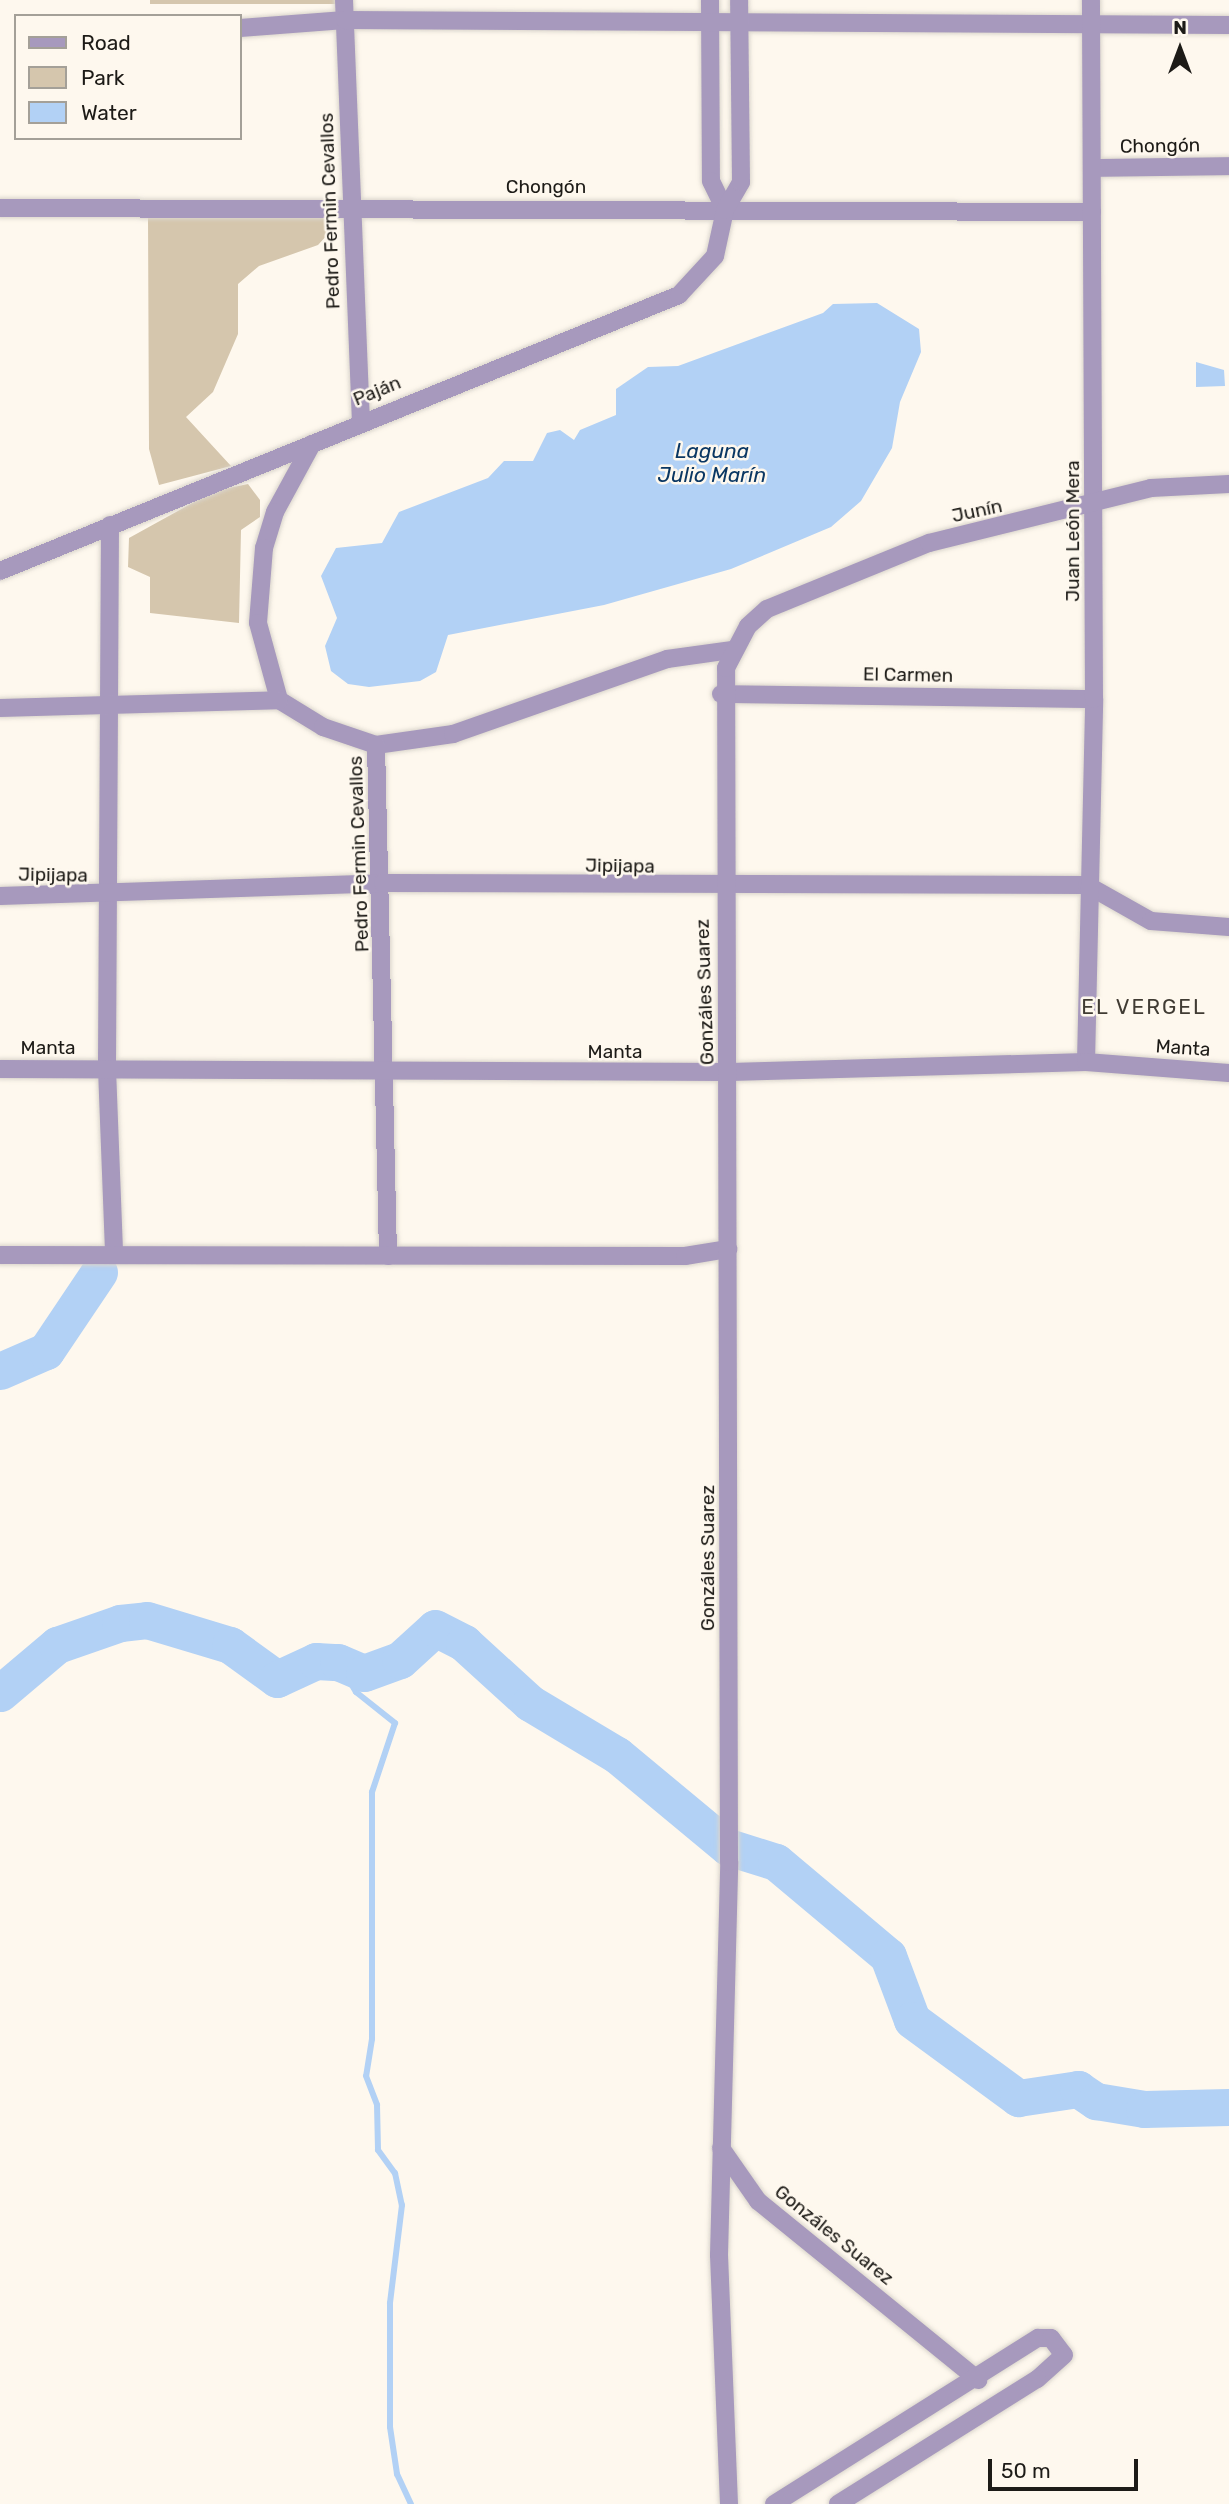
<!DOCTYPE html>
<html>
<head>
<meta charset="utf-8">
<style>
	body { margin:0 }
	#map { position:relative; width:1229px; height:2504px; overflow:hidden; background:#fef8ee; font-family:Rubik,sans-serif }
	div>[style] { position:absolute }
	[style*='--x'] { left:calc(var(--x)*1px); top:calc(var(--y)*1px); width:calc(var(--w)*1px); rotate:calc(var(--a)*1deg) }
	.green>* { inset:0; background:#d5c6ad }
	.water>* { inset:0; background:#b2d1f5 }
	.stream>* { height:6px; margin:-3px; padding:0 3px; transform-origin:3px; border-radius:3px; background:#b2d1f5 }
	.river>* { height:37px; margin:-18.5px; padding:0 18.5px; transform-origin:18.5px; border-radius:18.5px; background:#b2d1f5 }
	.roads { filter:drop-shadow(0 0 2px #dad5cc) drop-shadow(0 0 2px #dad5cc) }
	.minor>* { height:18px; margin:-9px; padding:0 9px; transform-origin:9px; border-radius:9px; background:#a799bd }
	span { translate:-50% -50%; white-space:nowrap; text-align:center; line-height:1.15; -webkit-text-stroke:5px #fef8ee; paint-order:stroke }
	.street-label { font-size:19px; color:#1d1b17 }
	.water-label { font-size:21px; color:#0a3763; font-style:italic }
	.neighbourhood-label { font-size:21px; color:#403b33; letter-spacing:2px }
	.legend { position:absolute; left:14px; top:14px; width:228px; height:126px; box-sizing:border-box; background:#fef8ee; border:2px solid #a4a098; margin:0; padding:9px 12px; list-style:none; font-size:21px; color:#1d1b17 }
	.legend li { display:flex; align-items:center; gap:14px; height:35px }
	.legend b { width:35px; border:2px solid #a4a098 }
	.north { position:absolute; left:1145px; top:14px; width:70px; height:70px; -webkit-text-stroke:5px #fef8ee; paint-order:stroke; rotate:0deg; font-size:19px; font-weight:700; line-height:28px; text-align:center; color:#1d1b17 }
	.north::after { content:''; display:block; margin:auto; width:24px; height:32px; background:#1d1b17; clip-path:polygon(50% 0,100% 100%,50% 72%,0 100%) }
	.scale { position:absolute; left:988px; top:2459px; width:150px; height:32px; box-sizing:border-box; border:4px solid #1d1b17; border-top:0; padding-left:9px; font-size:21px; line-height:24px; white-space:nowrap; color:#1d1b17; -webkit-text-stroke:5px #fef8ee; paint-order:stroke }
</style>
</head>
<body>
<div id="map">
	<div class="green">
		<div style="clip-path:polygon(150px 0,337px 0,337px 4px,150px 4px)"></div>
		<div style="clip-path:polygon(330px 216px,330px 232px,318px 245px,259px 266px,238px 284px,238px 334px,213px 392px,186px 417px,231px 466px,159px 485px,149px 449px,148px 217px)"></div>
		<div style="clip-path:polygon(248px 484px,260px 500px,260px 517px,241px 530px,239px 623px,150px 613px,150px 577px,128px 567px,129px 538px,214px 491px)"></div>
	</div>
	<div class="water">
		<div style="clip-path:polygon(877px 303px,919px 329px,921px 352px,900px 402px,892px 448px,861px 501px,831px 527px,731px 569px,604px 605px,448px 635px,436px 672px,420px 681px,369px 687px,348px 684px,331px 671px,325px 646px,337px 618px,321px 576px,336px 548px,382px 543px,399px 512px,488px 478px,504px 461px,533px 461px,547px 433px,560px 430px,574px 440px,580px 430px,616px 415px,616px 389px,648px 367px,678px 366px,823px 313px,833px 304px)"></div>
		<div style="clip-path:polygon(1196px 362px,1224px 370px,1225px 386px,1196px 387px)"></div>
	</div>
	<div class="stream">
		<div style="--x:338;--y:1662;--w:35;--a:59"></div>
		<div style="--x:356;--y:1692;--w:50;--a:38.5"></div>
		<div style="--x:395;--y:1723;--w:73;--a:108.4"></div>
		<div style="--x:372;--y:1792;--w:247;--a:90"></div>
		<div style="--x:372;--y:2039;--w:37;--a:99"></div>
		<div style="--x:366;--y:2076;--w:31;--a:69"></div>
		<div style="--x:377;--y:2105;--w:45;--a:88.7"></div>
		<div style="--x:378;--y:2150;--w:29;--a:54"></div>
		<div style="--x:395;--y:2173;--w:33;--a:78"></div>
		<div style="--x:402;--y:2205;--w:99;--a:97"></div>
		<div style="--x:390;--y:2303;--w:124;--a:90"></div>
		<div style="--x:390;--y:2427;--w:48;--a:81.5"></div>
		<div style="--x:397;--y:2474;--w:33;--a:65"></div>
	</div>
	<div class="river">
		<div style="--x:0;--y:1371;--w:50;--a:-23.5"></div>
		<div style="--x:46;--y:1351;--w:95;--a:-56.1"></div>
		<div style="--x:0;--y:1693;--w:75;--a:-40.1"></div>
		<div style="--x:57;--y:1645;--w:67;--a:-19.2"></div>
		<div style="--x:120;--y:1623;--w:27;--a:-6"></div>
		<div style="--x:147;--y:1620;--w:87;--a:16.8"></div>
		<div style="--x:230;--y:1645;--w:58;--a:35.9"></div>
		<div style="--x:277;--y:1679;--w:43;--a:-24.8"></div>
		<div style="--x:316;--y:1661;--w:22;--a:3"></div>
		<div style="--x:338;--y:1662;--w:28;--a:23"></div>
		<div style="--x:364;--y:1673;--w:38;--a:-20"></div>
		<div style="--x:400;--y:1660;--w:47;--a:-42.4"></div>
		<div style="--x:435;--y:1628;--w:33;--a:27"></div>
		<div style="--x:464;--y:1643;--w:89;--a:42.3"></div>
		<div style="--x:530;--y:1703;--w:101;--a:30.9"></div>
		<div style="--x:617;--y:1755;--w:144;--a:39.7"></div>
		<div style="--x:728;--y:1847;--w:50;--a:17.4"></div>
		<div style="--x:776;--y:1862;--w:146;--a:40"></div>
		<div style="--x:888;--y:1956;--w:68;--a:69.4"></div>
		<div style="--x:912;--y:2020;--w:132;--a:36.3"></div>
		<div style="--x:1018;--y:2098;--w:61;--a:-8.5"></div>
		<div style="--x:1078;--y:2089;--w:22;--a:34"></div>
		<div style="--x:1096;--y:2101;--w:49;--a:9.5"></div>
		<div style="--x:1144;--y:2109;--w:85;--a:-1.3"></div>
	</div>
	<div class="roads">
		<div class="minor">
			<div style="--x:344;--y:0;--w:420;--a:87.7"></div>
			<div style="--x:710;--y:0;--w:181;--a:89.7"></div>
			<div style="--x:711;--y:181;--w:32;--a:64"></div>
			<div style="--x:240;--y:28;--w:105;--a:-4.4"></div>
			<div style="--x:345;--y:20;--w:884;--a:0.32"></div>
			<div style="--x:1093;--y:168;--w:136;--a:-0.8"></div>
			<div style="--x:0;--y:208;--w:1092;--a:0.21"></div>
			<div style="--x:312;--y:444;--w:77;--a:118.6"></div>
			<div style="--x:275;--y:512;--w:38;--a:107"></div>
			<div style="--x:264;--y:548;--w:75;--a:94.6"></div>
			<div style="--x:258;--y:623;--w:80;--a:74.7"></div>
			<div style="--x:279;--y:700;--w:52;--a:31.5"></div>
			<div style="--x:323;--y:727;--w:56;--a:18.8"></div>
			<div style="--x:376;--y:745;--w:78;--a:-8.1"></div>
			<div style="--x:453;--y:734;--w:227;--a:-19.3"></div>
			<div style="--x:667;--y:659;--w:66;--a:-7.9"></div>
			<div style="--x:110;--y:525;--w:544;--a:90.32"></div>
			<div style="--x:107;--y:1069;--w:186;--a:87.8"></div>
			<div style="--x:0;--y:571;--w:733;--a:-22.12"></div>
			<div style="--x:679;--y:295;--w:53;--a:-47.3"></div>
			<div style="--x:715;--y:256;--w:47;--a:-77.7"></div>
			<div style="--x:725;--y:210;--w:32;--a:-60"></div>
			<div style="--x:741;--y:182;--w:182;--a:-90.6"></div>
			<div style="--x:721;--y:694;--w:373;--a:0.8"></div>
			<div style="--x:0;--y:708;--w:279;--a:-1.6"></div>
			<div style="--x:376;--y:745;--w:511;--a:88.65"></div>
			<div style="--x:0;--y:896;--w:383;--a:-1.9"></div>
			<div style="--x:383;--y:883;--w:704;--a:0.16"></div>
			<div style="--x:1087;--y:885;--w:73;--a:29.4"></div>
			<div style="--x:1151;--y:921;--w:78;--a:4.4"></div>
			<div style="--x:1086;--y:1062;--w:363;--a:-88.7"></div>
			<div style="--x:1094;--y:699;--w:699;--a:-90.25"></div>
			<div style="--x:0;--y:1069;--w:730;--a:0.24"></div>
			<div style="--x:730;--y:1072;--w:356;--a:-1.6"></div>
			<div style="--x:1086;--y:1062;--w:143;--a:4.4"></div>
			<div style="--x:0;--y:1255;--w:685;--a:0.08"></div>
			<div style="--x:685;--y:1256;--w:44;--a:-9.2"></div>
			<div style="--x:721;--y:2148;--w:65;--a:55.1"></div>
			<div style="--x:758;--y:2201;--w:284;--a:39.1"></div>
			<div style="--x:729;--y:2504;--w:249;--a:-92.3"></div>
			<div style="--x:719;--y:2255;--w:393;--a:-88.5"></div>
			<div style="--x:729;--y:1862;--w:1194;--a:-90.14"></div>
			<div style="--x:726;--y:668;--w:47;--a:-62.4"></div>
			<div style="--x:748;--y:626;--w:25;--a:-42"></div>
			<div style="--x:767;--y:609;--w:175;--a:-22.2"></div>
			<div style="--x:929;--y:543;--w:229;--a:-13.9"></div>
			<div style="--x:1151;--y:488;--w:78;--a:-2.9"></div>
			<div style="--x:774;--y:2504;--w:312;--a:-32.2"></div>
			<div style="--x:1038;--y:2338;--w:13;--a:0"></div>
			<div style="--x:1051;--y:2338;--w:21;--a:53"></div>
			<div style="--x:1064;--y:2355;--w:36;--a:138"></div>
			<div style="--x:1037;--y:2379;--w:235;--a:147.9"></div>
		</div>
	</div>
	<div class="street-label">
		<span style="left:1160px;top:146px;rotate:-1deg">Chongón</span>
		<span style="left:546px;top:187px">Chongón</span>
		<span style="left:330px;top:211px;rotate:-92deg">Pedro Fermin Cevallos</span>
		<span style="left:377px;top:391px;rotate:-22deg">Paján</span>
		<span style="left:977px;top:511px;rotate:-12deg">Junín</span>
		<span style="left:1073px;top:531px;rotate:-90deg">Juan León Mera</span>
		<span style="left:908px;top:675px;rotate:1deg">El Carmen</span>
		<span style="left:359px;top:854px;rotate:-92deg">Pedro Fermin Cevallos</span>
		<span style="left:620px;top:866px;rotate:1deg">Jipijapa</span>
		<span style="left:53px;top:875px;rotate:1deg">Jipijapa</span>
		<span style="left:705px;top:992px;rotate:-92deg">Gonzáles Suarez</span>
		<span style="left:48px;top:1048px">Manta</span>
		<span style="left:1183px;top:1048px;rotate:4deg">Manta</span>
		<span style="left:615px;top:1052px">Manta</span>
		<span style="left:708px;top:1558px;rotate:-90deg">Gonzáles Suarez</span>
		<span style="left:834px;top:2235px;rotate:39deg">Gonzáles Suarez</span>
	</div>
	<div class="water-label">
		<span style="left:712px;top:463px">Laguna<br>Julio Marín</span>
	</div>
	<div class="neighbourhood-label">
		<span style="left:1144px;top:1007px">EL VERGEL</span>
	</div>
	<ul class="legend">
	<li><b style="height:9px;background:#a799bd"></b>Road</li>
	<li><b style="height:19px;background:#d5c6ad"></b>Park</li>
	<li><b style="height:19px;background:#b2d1f5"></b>Water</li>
	</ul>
	<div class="north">N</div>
	<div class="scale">50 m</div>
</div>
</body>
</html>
